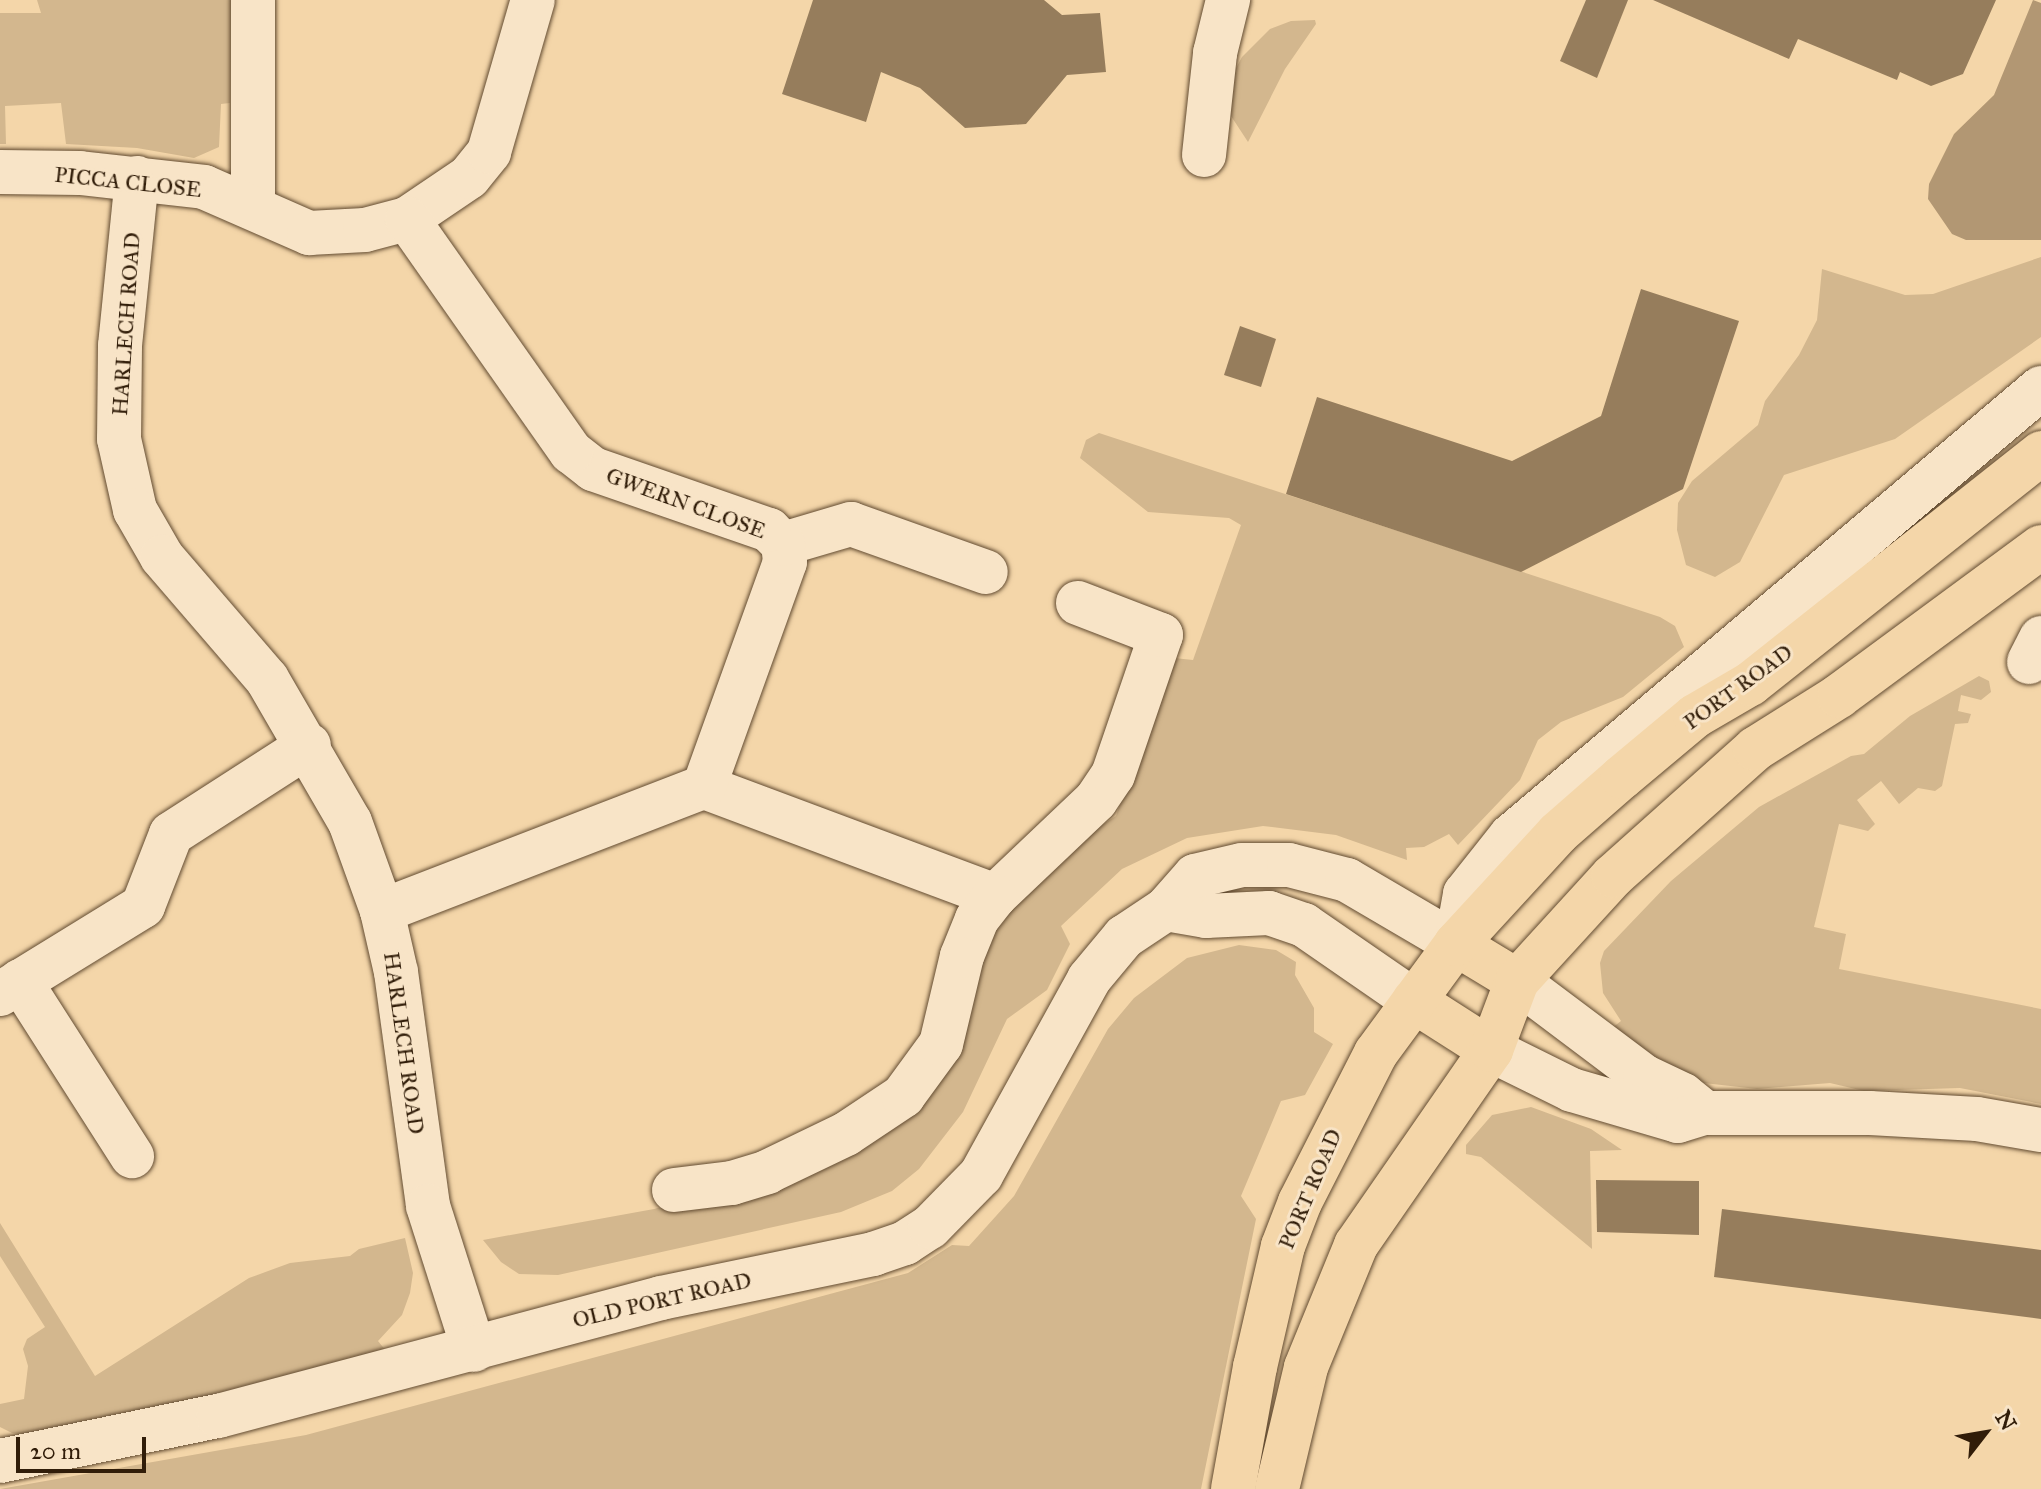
<!DOCTYPE html>
<html>
<head>
<meta charset="utf-8">
<style>
	body { margin:0 }
	#map { position:relative; width:2041px; height:1489px; overflow:hidden; background:#f4d6a9; font-family:"IM FELL Great Primer",serif }
	div>[style] { position:absolute }
	[style*='--x'] { left:calc(var(--x)*1px); top:calc(var(--y)*1px); width:calc(var(--w)*1px); rotate:calc(var(--a)*1deg) }
	.green>* { inset:0; background:#d3b78e }
	.water>* { inset:0; background:#b29773 }
	.building>* { inset:0; background:#967d5c }
	.roads { filter:drop-shadow(0 0 2px #624b31) drop-shadow(0 0 2px #624b31) }
	.minor>* { height:44px; margin:-22px; padding:0 22px; transform-origin:22px; border-radius:22px; background:#f8e4c7 }
	.major>* { height:44px; margin:-22px; padding:0 22px; transform-origin:22px; border-radius:22px; background:#f4d6a9 }
	span { translate:-50% -50%; white-space:nowrap; text-align:center; line-height:1.15; -webkit-text-stroke:6px #f8e4c7; paint-order:stroke }
	.street-label { font-size:22px; color:#311d09 }
	.north { position:absolute; left:1945px; top:1393px; width:80px; height:80px; -webkit-text-stroke:6px #f8e4c7; paint-order:stroke; rotate:59deg; font-size:22px; font-weight:700; line-height:32px; text-align:center; color:#311d09 }
	.north::after { content:''; display:block; margin:auto; width:28px; height:36px; background:#311d09; clip-path:polygon(50% 0,100% 100%,50% 72%,0 100%) }
	.scale { position:absolute; left:16px; top:1437px; width:130px; height:36px; box-sizing:border-box; border:4px solid #311d09; border-top:0; padding-left:10px; font-size:24px; line-height:28px; white-space:nowrap; color:#311d09; -webkit-text-stroke:6px #f8e4c7; paint-order:stroke }
</style>
</head>
<body>
<div id="map">
	<div class="green">
		<div style="clip-path:polygon(37px 0,231px 0,230px 103px,221px 104px,219px 147px,194px 158px,137px 148px,66px 144px,61px 103px,5px 106px,6px 144px,0 144px,0 13px,41px 13px)"></div>
		<div style="clip-path:polygon(1315px 20px,1316px 24px,1285px 69px,1248px 142px,1231px 116px,1234px 72px,1242px 57px,1270px 29px,1291px 21px)"></div>
		<div style="clip-path:polygon(2041px 257px,2041px 337px,1895px 439px,1784px 475px,1740px 562px,1715px 577px,1686px 565px,1677px 530px,1678px 503px,1692px 481px,1758px 425px,1765px 401px,1799px 355px,1817px 320px,1822px 269px,1905px 295px,1933px 294px)"></div>
		<div style="clip-path:polygon(1099px 433px,1660px 617px,1675px 626px,1684px 647px,1623px 697px,1561px 722px,1538px 740px,1520px 780px,1458px 845px,1449px 834px,1424px 847px,1406px 848px,1407px 860px,1336px 835px,1263px 826px,1187px 838px,1122px 869px,1061px 926px,1070px 944px,1047px 990px,1007px 1019px,963px 1112px,919px 1169px,892px 1191px,841px 1212px,558px 1275px,519px 1274px,501px 1262px,483px 1240px,654px 1209px,830px 1162px,999px 924px,1076px 842px,1116px 816px,1163px 672px,1174px 658px,1193px 660px,1241px 525px,1229px 518px,1148px 512px,1080px 458px,1086px 440px)"></div>
		<div style="clip-path:polygon(1979px 676px,1989px 681px,1991px 692px,1981px 700px,1961px 695px,1958px 711px,1971px 714px,1968px 723px,1955px 724px,1942px 786px,1935px 791px,1918px 788px,1899px 804px,1881px 781px,1857px 800px,1875px 824px,1868px 831px,1839px 824px,1814px 927px,1846px 934px,1839px 969px,2041px 1009px,2041px 1104px,1960px 1088px,1864px 1091px,1830px 1083px,1757px 1089px,1704px 1083px,1685px 1078px,1612px 1028px,1621px 1021px,1603px 993px,1600px 963px,1604px 951px,1671px 881px,1759px 807px,1851px 756px,1864px 754px,1910px 716px)"></div>
		<div style="clip-path:polygon(1239px 945px,1276px 950px,1296px 962px,1295px 975px,1314px 1008px,1314px 1032px,1333px 1044px,1305px 1095px,1281px 1101px,1241px 1196px,1256px 1219px,1201px 1489px,0 1489px,306px 1435px,908px 1273px,952px 1245px,969px 1246px,1014px 1196px,1108px 1029px,1134px 998px,1187px 958px)"></div>
		<div style="clip-path:polygon(1531px 1107px,1591px 1129px,1622px 1150px,1590px 1151px,1592px 1249px,1481px 1157px,1466px 1154px,1466px 1145px,1492px 1115px)"></div>
		<div style="clip-path:polygon(0 1223px,95px 1376px,249px 1278px,290px 1263px,350px 1256px,359px 1249px,405px 1238px,413px 1273px,410px 1293px,402px 1315px,378px 1341px,386px 1351px,281px 1381px,31px 1435px,12px 1433px,0 1427px,0 1404px,24px 1399px,28px 1366px,23px 1349px,27px 1339px,45px 1327px,0 1256px)"></div>
	</div>
	<div class="water">
		<div style="clip-path:polygon(2033px 0,2041px 3px,2041px 240px,1966px 240px,1952px 234px,1928px 199px,1929px 184px,1954px 134px,1994px 95px)"></div>
	</div>
	<div class="building">
		<div style="clip-path:polygon(813px 0,1044px 0,1062px 15px,1100px 13px,1106px 72px,1067px 75px,1026px 124px,965px 128px,920px 88px,881px 72px,866px 122px,782px 94px)"></div>
		<div style="clip-path:polygon(1586px 0,1628px 0,1597px 78px,1560px 61px)"></div>
		<div style="clip-path:polygon(1653px 0,1996px 0,1963px 74px,1931px 86px,1900px 72px,1897px 80px,1798px 39px,1789px 59px)"></div>
		<div style="clip-path:polygon(1641px 289px,1739px 321px,1683px 489px,1521px 572px,1286px 494px,1317px 397px,1512px 461px,1601px 416px)"></div>
		<div style="clip-path:polygon(1240px 326px,1276px 339px,1261px 387px,1224px 375px)"></div>
		<div style="clip-path:polygon(1596px 1180px,1699px 1181px,1699px 1235px,1597px 1232px)"></div>
		<div style="clip-path:polygon(1722px 1209px,2041px 1250px,2041px 1319px,1714px 1277px)"></div>
	</div>
	<div class="roads">
		<div class="minor">
			<div style="--x:253;--y:0;--w:206;--a:90"></div>
			<div style="--x:1204;--y:155;--w:103;--a:-83.8"></div>
			<div style="--x:1215;--y:53;--w:55;--a:-76.2"></div>
			<div style="--x:0;--y:172;--w:80;--a:0.7"></div>
			<div style="--x:80;--y:173;--w:125;--a:6.4"></div>
			<div style="--x:204;--y:187;--w:115;--a:23.7"></div>
			<div style="--x:309;--y:233;--w:56;--a:-3.1"></div>
			<div style="--x:365;--y:230;--w:43;--a:-14.7"></div>
			<div style="--x:407;--y:219;--w:75;--a:-34.1"></div>
			<div style="--x:469;--y:177;--w:32;--a:-51"></div>
			<div style="--x:489;--y:152;--w:158;--a:-73.9"></div>
			<div style="--x:137;--y:178;--w:169;--a:95.8"></div>
			<div style="--x:120;--y:346;--w:93;--a:90.6"></div>
			<div style="--x:119;--y:439;--w:73;--a:77.3"></div>
			<div style="--x:135;--y:510;--w:54;--a:60.1"></div>
			<div style="--x:162;--y:557;--w:161;--a:49.3"></div>
			<div style="--x:267;--y:679;--w:165;--a:59.9"></div>
			<div style="--x:350;--y:822;--w:95;--a:70.2"></div>
			<div style="--x:382;--y:911;--w:63;--a:77.1"></div>
			<div style="--x:396;--y:972;--w:236;--a:82.2"></div>
			<div style="--x:428;--y:1206;--w:151;--a:72.3"></div>
			<div style="--x:783;--y:544;--w:71;--a:-16.4"></div>
			<div style="--x:851;--y:524;--w:143;--a:19.6"></div>
			<div style="--x:2029;--y:662;--w:27;--a:-63"></div>
			<div style="--x:704;--y:787;--w:311;--a:20.5"></div>
			<div style="--x:995;--y:896;--w:139;--a:-43.5"></div>
			<div style="--x:1096;--y:800;--w:30;--a:-56"></div>
			<div style="--x:1113;--y:775;--w:148;--a:-71.1"></div>
			<div style="--x:1161;--y:635;--w:89;--a:-158.9"></div>
			<div style="--x:1166;--y:909;--w:41;--a:9.9"></div>
			<div style="--x:1206;--y:916;--w:63;--a:-2.7"></div>
			<div style="--x:1269;--y:913;--w:37;--a:19"></div>
			<div style="--x:1304;--y:925;--w:134;--a:34.6"></div>
			<div style="--x:382;--y:911;--w:345;--a:-21.1"></div>
			<div style="--x:704;--y:787;--w:239;--a:-70.2"></div>
			<div style="--x:785;--y:562;--w:18;--a:-96"></div>
			<div style="--x:783;--y:544;--w:20;--a:-135"></div>
			<div style="--x:769;--y:530;--w:186;--a:-160.9"></div>
			<div style="--x:593;--y:469;--w:28;--a:-142"></div>
			<div style="--x:571;--y:452;--w:285;--a:-125.1"></div>
			<div style="--x:20;--y:981;--w:208;--a:57.4"></div>
			<div style="--x:1517;--y:981;--w:160;--a:36.9"></div>
			<div style="--x:1645;--y:1077;--w:42;--a:25.3"></div>
			<div style="--x:1683;--y:1095;--w:28;--a:39"></div>
			<div style="--x:0;--y:994;--w:168;--a:-31.6"></div>
			<div style="--x:143;--y:906;--w:77;--a:-68.7"></div>
			<div style="--x:171;--y:834;--w:164;--a:-32.8"></div>
			<div style="--x:1491;--y:1050;--w:90;--a:26.3"></div>
			<div style="--x:1572;--y:1090;--w:110;--a:16.3"></div>
			<div style="--x:1678;--y:1121;--w:28;--a:-17"></div>
			<div style="--x:1705;--y:1113;--w:165;--a:0"></div>
			<div style="--x:1870;--y:1113;--w:107;--a:3.2"></div>
			<div style="--x:1977;--y:1119;--w:65;--a:9.8"></div>
			<div style="--x:674;--y:1190;--w:58;--a:-6.9"></div>
			<div style="--x:732;--y:1183;--w:37;--a:-17"></div>
			<div style="--x:767;--y:1172;--w:88;--a:-25.7"></div>
			<div style="--x:846;--y:1134;--w:69;--a:-33.7"></div>
			<div style="--x:903;--y:1096;--w:64;--a:-53.8"></div>
			<div style="--x:941;--y:1044;--w:90;--a:-76.6"></div>
			<div style="--x:962;--y:956;--w:40;--a:-68"></div>
			<div style="--x:977;--y:919;--w:29;--a:-52"></div>
			<div style="--x:0;--y:1461;--w:223;--a:-11.7"></div>
			<div style="--x:218;--y:1416;--w:458;--a:-14.9"></div>
			<div style="--x:661;--y:1298;--w:217;--a:-11.7"></div>
			<div style="--x:873;--y:1254;--w:34;--a:-19"></div>
			<div style="--x:905;--y:1243;--w:30;--a:-33"></div>
			<div style="--x:930;--y:1227;--w:73;--a:-45.6"></div>
			<div style="--x:981;--y:1175;--w:224;--a:-61.1"></div>
			<div style="--x:1089;--y:979;--w:55;--a:-50.2"></div>
			<div style="--x:1124;--y:937;--w:50;--a:-33.7"></div>
			<div style="--x:1166;--y:909;--w:44;--a:-48.7"></div>
			<div style="--x:1195;--y:876;--w:48;--a:-13.2"></div>
			<div style="--x:1242;--y:865;--w:47;--a:0"></div>
			<div style="--x:1289;--y:865;--w:60;--a:14.5"></div>
			<div style="--x:1347;--y:880;--w:126;--a:30.4"></div>
			<div style="--x:1456;--y:944;--w:51;--a:-79.8"></div>
			<div style="--x:1465;--y:894;--w:74;--a:-51.6"></div>
			<div style="--x:1511;--y:836;--w:694;--a:-40.21"></div>
		</div>
		<div class="major">
			<div style="--x:1456;--y:944;--w:71;--a:31.2"></div>
			<div style="--x:1414;--y:1001;--w:91;--a:32.5"></div>
			<div style="--x:1233;--y:1489;--w:124;--a:-79.8"></div>
			<div style="--x:1255;--y:1367;--w:124;--a:-77"></div>
			<div style="--x:1283;--y:1246;--w:47;--a:-68.9"></div>
			<div style="--x:1300;--y:1202;--w:167;--a:-63"></div>
			<div style="--x:1376;--y:1053;--w:135;--a:-53.7"></div>
			<div style="--x:1456;--y:944;--w:151;--a:-47.4"></div>
			<div style="--x:1558;--y:833;--w:85;--a:-41.2"></div>
			<div style="--x:1622;--y:777;--w:95;--a:-39.9"></div>
			<div style="--x:1695;--y:716;--w:64;--a:-30.2"></div>
			<div style="--x:1750;--y:684;--w:372;--a:-38.4"></div>
			<div style="--x:1277;--y:1489;--w:125;--a:-76.6"></div>
			<div style="--x:1306;--y:1367;--w:132;--a:-67.7"></div>
			<div style="--x:1356;--y:1245;--w:237;--a:-55.3"></div>
			<div style="--x:1491;--y:1050;--w:74;--a:-69.4"></div>
			<div style="--x:1517;--y:981;--w:142;--a:-47.6"></div>
			<div style="--x:1613;--y:876;--w:191;--a:-41.8"></div>
			<div style="--x:1755;--y:749;--w:99;--a:-32.2"></div>
			<div style="--x:1839;--y:696;--w:251;--a:-36.4"></div>
		</div>
	</div>
	<div class="street-label">
		<span style="left:128px;top:182px;rotate:6deg">PICCA CLOSE</span>
		<span style="left:126px;top:324px;rotate:-86deg">HARLECH ROAD</span>
		<span style="left:686px;top:503px;rotate:20deg">GWERN CLOSE</span>
		<span style="left:1738px;top:687px;rotate:-36deg">PORT ROAD</span>
		<span style="left:404px;top:1043px;rotate:82deg">HARLECH ROAD</span>
		<span style="left:1310px;top:1189px;rotate:-67deg">PORT ROAD</span>
		<span style="left:662px;top:1300px;rotate:-13deg">OLD PORT ROAD</span>
	</div>
	<div class="north">N</div>
	<div class="scale">20 m</div>
</div>
</body>
</html>
